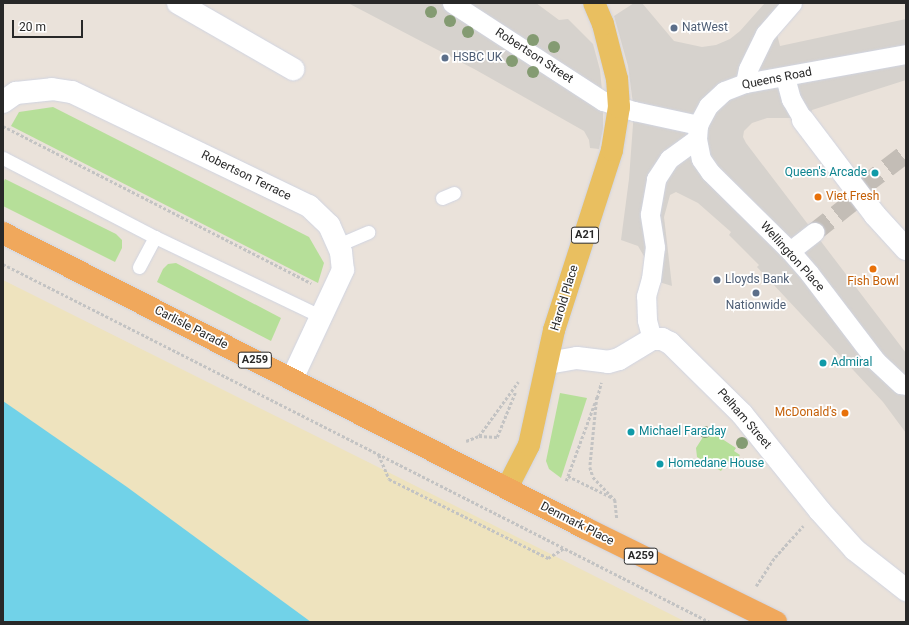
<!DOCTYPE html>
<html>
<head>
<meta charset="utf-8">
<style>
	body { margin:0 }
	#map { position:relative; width:909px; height:625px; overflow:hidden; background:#eae2da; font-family:Roboto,sans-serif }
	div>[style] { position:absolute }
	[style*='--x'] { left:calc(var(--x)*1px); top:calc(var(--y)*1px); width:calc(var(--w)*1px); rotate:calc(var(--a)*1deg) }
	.green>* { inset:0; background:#b6df99 }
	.sand>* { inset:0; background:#eee3be }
	.plaza>* { inset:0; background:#d6d2cd }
	.water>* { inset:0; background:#71d2e8 }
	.pedestrian-tunnel>* { height:19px; margin-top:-9.5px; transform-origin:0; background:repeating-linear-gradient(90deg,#c3bdb6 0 19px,transparent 0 29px) }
	.path>* { height:2.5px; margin-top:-1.25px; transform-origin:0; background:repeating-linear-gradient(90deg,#c3c3c3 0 3px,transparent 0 5px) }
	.roads { filter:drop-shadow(0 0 1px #d0d4e1) drop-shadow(0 0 1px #d0d4e1) }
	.service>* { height:13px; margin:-6.5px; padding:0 6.5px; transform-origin:6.5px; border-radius:6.5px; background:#fff }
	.pedestrian>* { height:19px; margin:-9.5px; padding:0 9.5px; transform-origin:9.5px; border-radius:9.5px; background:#fff }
	.minor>* { height:22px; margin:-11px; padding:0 11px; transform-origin:11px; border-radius:11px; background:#fff }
	.primary>* { height:22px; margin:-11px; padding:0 11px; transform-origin:11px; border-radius:11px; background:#e9bf60 }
	.trunk>* { height:22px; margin:-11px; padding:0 11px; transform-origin:11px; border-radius:11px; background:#f0a85c }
	.trees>* { width:12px; height:12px; margin:-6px; border-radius:50%; background:#849b72 }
	.dots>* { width:11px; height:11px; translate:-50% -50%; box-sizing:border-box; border:2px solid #fff; border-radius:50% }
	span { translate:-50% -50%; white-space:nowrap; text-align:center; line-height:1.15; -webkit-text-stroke:3.5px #fff; paint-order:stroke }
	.shield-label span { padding:1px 3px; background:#fff; border:1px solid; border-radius:3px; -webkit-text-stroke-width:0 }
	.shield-label { font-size:11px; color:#282828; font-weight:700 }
	.service-label { font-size:12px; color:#4e5e75 }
	.left { translate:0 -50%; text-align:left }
	.street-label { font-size:12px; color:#282828 }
	.culture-label { font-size:12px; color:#0d838f }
	.right { translate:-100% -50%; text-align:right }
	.food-label { font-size:12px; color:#c56008 }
	.frame { position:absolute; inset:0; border:4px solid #282828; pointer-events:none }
	.scale { position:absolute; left:12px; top:20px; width:71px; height:18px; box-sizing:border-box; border:2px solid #282828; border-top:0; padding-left:5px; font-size:12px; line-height:14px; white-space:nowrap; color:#282828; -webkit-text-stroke:3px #fff; paint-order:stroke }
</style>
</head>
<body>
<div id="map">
	<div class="green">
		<div style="clip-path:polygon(53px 107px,309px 237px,324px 263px,318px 283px,11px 126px,19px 112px)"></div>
		<div style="clip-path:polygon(5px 179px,116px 234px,122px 240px,122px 248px,115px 262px,3px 206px,3px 183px)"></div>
		<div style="clip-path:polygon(176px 263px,281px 318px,271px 341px,157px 282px,163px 269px,168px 264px)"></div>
		<div style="clip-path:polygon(560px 393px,587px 398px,561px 478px,549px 469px,546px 461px)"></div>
		<div style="clip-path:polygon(710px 431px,736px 448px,734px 451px,740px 455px,734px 465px,728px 461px,721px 471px,697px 457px,696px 448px,703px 437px,706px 438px)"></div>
	</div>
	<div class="sand">
		<div style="clip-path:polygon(3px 280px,372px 464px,686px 622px,3px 622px)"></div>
	</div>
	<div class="plaza">
		<div style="clip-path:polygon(348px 3px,536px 3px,559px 20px,568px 19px,593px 44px,600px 70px,603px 101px,603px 129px,599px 149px,590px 148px,589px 140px,584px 131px,476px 70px)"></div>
		<div style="clip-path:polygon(634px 3px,642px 3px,674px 41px,702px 47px,716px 45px,730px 39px,740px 31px,765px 3px,803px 3px,777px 34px,780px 46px,906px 19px,906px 80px,812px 110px,810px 118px,767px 118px,752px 123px,744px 131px,743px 137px,746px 143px,906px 353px,906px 433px,883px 402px,757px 267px,759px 265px,729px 235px,731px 232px,698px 203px,676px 192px,670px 195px,664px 217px,672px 286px,643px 277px,648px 263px,638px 246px,621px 240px,629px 179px,634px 111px,628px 66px,614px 16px)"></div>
	</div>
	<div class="water">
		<div style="clip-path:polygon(3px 401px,127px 487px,311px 622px,3px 622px)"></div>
	</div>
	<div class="pedestrian-tunnel">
		<div style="--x:864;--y:185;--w:53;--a:-37.3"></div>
		<div style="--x:814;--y:232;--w:50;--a:-38.5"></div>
	</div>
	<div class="path">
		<div style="--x:3;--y:126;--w:346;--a:27"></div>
		<div style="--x:3;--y:264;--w:792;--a:26.86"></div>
		<div style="--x:597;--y:397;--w:70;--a:95.7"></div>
		<div style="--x:590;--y:467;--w:10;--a:73"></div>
		<div style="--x:593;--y:477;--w:32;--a:46"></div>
		<div style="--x:615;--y:500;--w:18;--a:84"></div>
		<div style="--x:597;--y:398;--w:16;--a:-75"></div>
		<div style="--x:479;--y:436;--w:67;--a:-54.2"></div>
		<div style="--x:466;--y:441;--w:14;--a:-21"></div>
		<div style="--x:479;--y:436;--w:18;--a:3"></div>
		<div style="--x:497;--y:437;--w:48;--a:-67.8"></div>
		<div style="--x:379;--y:455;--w:26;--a:67"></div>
		<div style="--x:389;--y:479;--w:178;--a:26.4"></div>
		<div style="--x:548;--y:558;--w:19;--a:-32"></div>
		<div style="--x:568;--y:476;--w:50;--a:26.1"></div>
		<div style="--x:566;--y:481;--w:84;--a:-69.8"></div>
		<div style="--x:756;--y:586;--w:35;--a:-57"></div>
		<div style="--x:775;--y:557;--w:42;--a:-47.9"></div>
	</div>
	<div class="roads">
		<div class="service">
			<div style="--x:3;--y:158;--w:171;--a:27.5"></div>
			<div style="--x:155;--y:237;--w:185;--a:25.6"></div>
			<div style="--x:442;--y:198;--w:13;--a:-23"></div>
			<div style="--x:338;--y:245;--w:33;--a:-23"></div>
			<div style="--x:139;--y:267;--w:34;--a:-62"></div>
		</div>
		<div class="pedestrian">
			<div style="--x:452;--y:3;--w:180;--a:33"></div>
			<div style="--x:603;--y:101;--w:33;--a:18"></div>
			<div style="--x:634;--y:111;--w:66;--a:12.3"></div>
			<div style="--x:906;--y:54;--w:164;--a:169.8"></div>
			<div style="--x:745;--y:83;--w:22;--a:159"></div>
			<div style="--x:724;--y:91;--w:22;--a:137"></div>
			<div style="--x:708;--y:106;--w:21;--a:118"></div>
			<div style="--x:698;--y:125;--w:14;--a:94"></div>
			<div style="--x:697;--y:139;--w:20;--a:79"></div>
			<div style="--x:701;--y:159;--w:16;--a:55"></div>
			<div style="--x:710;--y:172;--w:112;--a:44.6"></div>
			<div style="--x:790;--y:251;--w:29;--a:49"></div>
			<div style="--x:809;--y:273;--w:111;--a:52.7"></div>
			<div style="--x:876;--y:361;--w:34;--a:43"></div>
			<div style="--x:901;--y:384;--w:5;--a:11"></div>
			<div style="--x:785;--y:77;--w:23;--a:75"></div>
			<div style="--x:791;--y:99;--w:24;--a:60"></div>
			<div style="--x:745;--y:83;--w:14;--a:-78"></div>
			<div style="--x:748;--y:69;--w:39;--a:-64"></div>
			<div style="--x:765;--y:34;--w:41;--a:-48.9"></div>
			<div style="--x:790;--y:251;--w:31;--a:-38"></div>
			<div style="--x:652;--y:339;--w:20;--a:-105"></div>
			<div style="--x:647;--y:320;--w:24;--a:-92"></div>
			<div style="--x:646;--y:296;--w:18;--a:-74"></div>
			<div style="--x:651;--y:279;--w:32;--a:-83"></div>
			<div style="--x:655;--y:247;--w:33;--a:-99"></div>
			<div style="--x:650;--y:214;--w:36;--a:-80"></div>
			<div style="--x:656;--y:179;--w:24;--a:-57"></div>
			<div style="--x:669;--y:159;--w:34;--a:-36"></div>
		</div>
		<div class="minor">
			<div style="--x:178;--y:3;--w:133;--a:29.9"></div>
			<div style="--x:3;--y:102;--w:16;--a:-35"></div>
			<div style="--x:16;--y:93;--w:36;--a:-6"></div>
			<div style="--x:52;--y:89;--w:20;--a:9"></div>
			<div style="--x:72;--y:92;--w:263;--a:25.7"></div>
			<div style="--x:309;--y:206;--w:28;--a:44"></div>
			<div style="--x:329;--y:225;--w:30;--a:66"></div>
			<div style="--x:341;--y:252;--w:18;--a:84"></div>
			<div style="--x:343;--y:270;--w:120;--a:115.1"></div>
			<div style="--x:803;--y:120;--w:119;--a:52.8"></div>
			<div style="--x:875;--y:215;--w:46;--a:47.6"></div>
			<div style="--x:548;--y:363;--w:29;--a:-10"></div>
			<div style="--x:577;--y:358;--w:31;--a:7"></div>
			<div style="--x:608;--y:362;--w:11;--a:-15"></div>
			<div style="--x:619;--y:359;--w:39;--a:-31"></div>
			<div style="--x:652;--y:339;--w:10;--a:0"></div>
			<div style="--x:662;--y:339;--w:9;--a:27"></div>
			<div style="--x:670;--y:343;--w:101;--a:44.6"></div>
			<div style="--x:742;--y:414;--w:124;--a:51.2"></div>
			<div style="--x:820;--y:511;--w:52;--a:48.1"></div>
			<div style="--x:855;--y:550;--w:65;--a:38.1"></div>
		</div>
		<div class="primary">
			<div style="--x:507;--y:488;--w:48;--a:-62.9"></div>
			<div style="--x:529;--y:445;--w:118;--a:-77.7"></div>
			<div style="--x:554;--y:330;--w:189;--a:-72.1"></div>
			<div style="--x:612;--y:150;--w:44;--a:-80.8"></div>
			<div style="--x:619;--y:107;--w:28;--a:-94"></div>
			<div style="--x:617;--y:79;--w:57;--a:-104.3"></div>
			<div style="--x:603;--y:24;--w:23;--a:-113"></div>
		</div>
		<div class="trunk">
			<div style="--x:3;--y:233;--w:652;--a:26.88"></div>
			<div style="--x:585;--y:528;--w:213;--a:26.2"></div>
		</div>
	</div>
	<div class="trees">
		<div style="left:431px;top:12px"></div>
		<div style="left:450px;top:21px"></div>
		<div style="left:468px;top:32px"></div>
		<div style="left:533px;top:40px"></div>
		<div style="left:554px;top:47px"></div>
		<div style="left:512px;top:61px"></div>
		<div style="left:533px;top:72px"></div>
		<div style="left:705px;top:432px"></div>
		<div style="left:742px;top:443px"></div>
	</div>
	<div class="dots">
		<div style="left:674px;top:28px;background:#5c6f8a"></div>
		<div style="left:445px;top:58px;background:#5c6f8a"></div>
		<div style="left:875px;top:173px;background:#0f9aa8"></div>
		<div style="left:818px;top:197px;background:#e8710a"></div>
		<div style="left:873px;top:269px;background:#e8710a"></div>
		<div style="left:717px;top:280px;background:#5c6f8a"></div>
		<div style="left:756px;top:293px;background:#5c6f8a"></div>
		<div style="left:823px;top:363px;background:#0f9aa8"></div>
		<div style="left:845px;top:413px;background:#e8710a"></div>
		<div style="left:631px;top:432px;background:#0f9aa8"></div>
		<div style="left:660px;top:464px;background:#0f9aa8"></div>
	</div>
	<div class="shield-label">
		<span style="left:585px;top:235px">A21</span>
		<span style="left:255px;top:360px">A259</span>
		<span style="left:641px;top:556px">A259</span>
	</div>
	<div class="service-label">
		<span class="left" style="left:682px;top:28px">NatWest</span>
		<span class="left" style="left:453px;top:58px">HSBC UK</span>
		<span class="left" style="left:725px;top:280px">Lloyds Bank</span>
		<span style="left:756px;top:306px">Nationwide</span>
	</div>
	<div class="street-label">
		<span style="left:534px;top:56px;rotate:33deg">Robertson Street</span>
		<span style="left:777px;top:79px;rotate:-11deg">Queens Road</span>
		<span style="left:246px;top:176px;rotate:26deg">Robertson Terrace</span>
		<span style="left:792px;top:257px;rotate:48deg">Wellington Place</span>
		<span style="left:565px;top:298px;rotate:-73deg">Harold Place</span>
		<span style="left:191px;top:328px;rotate:27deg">Carlisle Parade</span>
		<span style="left:744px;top:419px;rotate:49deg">Pelham Street</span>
		<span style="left:577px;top:524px;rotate:27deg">Denmark Place</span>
	</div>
	<div class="culture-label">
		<span class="right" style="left:867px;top:173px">Queen's Arcade</span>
		<span class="left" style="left:831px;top:363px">Admiral</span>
		<span class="left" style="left:639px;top:432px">Michael Faraday</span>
		<span class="left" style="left:668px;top:464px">Homedane House</span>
	</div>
	<div class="food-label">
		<span class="left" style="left:826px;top:197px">Viet Fresh</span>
		<span style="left:873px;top:282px">Fish Bowl</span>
		<span class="right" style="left:837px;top:413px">McDonald's</span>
	</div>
	<div class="frame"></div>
	<div class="scale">20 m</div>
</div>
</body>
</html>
